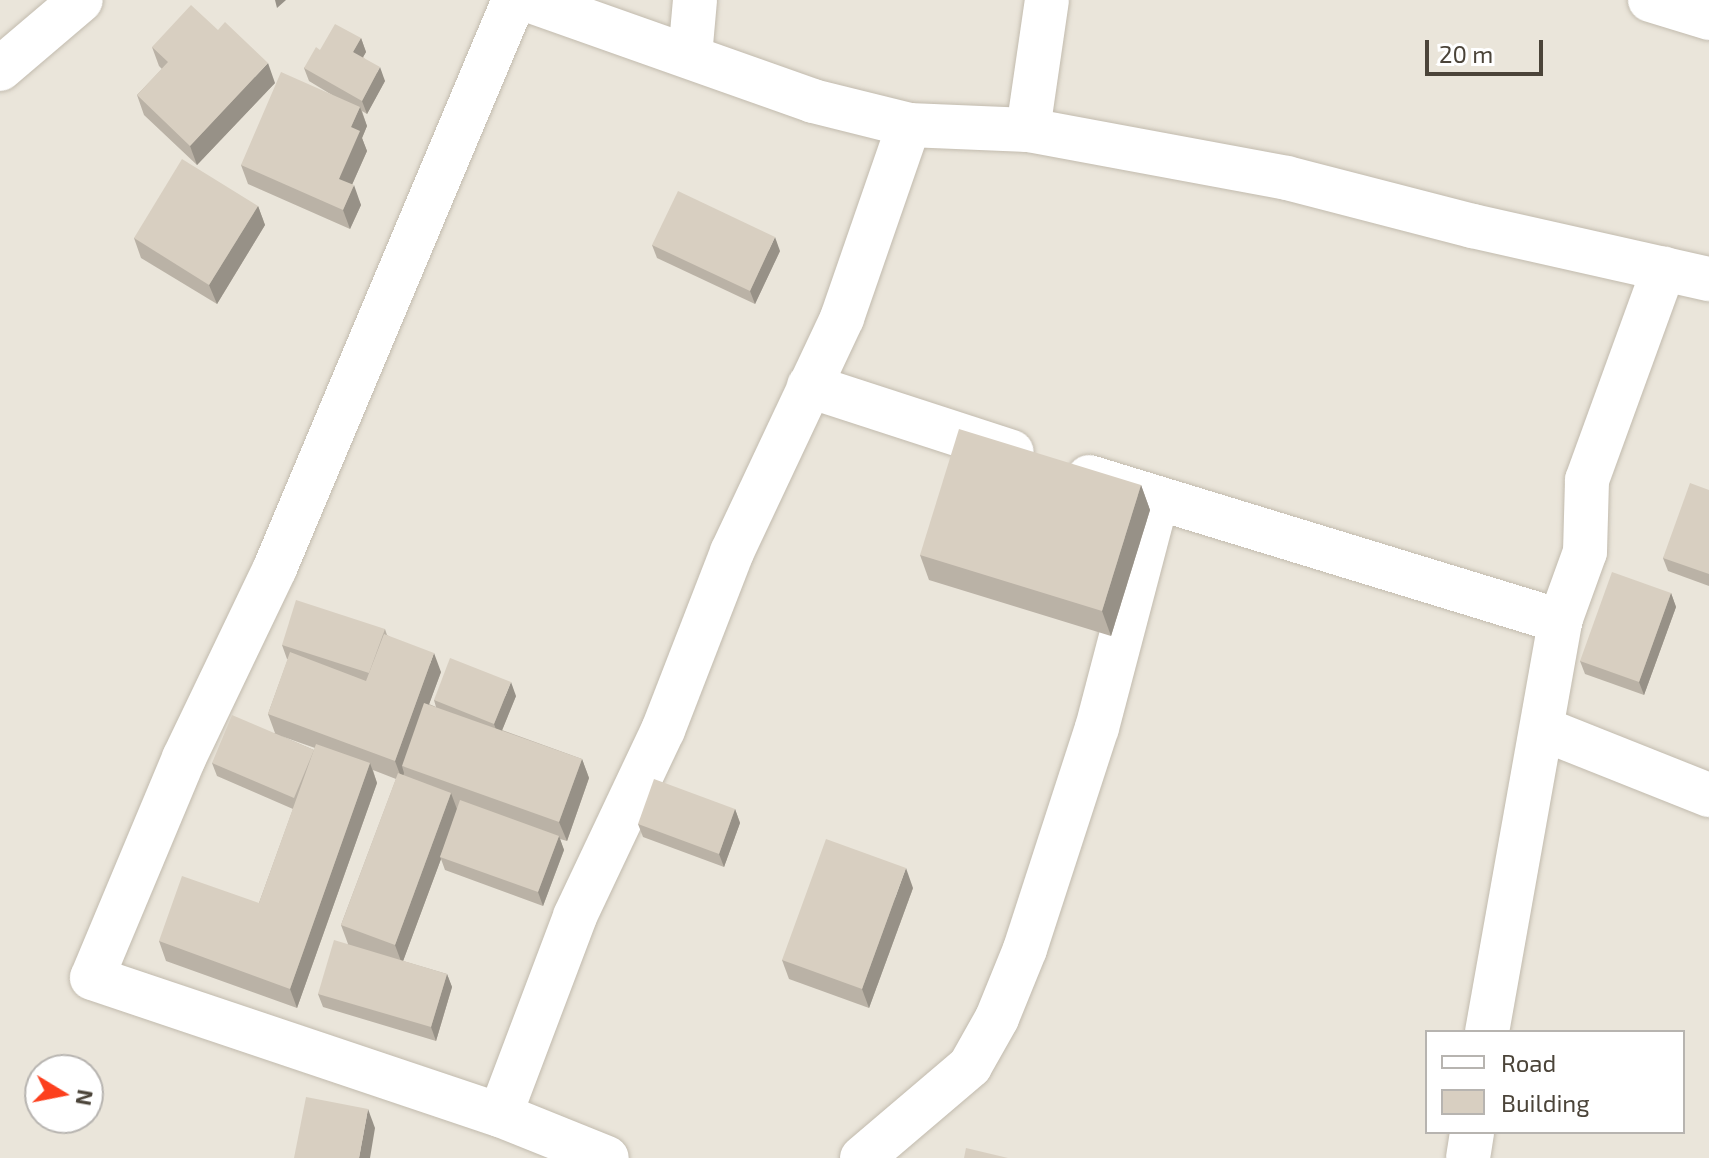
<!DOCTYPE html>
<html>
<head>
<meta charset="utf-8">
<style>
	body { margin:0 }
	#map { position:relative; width:1709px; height:1158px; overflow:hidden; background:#f6f3ec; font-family:"Exo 2",sans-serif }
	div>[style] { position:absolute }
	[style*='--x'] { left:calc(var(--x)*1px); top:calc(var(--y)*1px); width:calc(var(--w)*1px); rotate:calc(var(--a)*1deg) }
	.residential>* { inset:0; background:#eae5da }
	.roads { filter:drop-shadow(0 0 2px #c2bbae) drop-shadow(0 0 2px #c2bbae) }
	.minor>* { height:44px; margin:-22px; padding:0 22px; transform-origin:22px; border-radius:22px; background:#fff }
	.wall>* { inset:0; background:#bab2a6 }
	.shaded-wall>* { inset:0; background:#979187 }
	.building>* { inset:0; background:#d8cfc1 }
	span { translate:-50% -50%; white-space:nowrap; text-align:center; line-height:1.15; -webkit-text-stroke:6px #fff; paint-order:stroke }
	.legend { position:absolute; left:1425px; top:1030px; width:260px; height:104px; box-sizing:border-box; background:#fff; border:2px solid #b7b4b0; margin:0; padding:10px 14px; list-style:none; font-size:24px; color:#4b4439 }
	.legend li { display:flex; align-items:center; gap:16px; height:40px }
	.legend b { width:40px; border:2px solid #b7b4b0 }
	.north { position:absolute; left:24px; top:1054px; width:80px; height:80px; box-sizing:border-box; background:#fff; border:2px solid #b7b4b0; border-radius:50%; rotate:100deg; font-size:22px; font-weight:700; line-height:32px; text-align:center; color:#4b4439 }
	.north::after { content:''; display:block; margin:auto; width:28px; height:36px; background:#fc3f1d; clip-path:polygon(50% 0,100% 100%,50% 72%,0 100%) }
	.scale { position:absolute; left:1425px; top:40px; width:118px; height:36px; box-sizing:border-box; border:4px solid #4b4439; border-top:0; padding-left:10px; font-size:24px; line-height:28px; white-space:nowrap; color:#4b4439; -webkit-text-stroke:6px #fff; paint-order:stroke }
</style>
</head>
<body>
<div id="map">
	<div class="residential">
		<div style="clip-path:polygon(evenodd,0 0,1709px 0,1709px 1158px,0 1158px,0 0,1427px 1032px,1683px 1032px,1683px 1132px,1427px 1132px,1427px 1032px,0 0,40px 1070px,88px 1070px,88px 1118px,40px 1118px,40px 1070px)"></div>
	</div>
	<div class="roads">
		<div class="minor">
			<div style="--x:514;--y:0;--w:616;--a:112.82"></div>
			<div style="--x:275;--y:568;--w:211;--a:115.6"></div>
			<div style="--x:184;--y:758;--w:238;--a:112.7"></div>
			<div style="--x:92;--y:978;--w:430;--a:18.6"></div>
			<div style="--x:500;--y:1115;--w:115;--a:21.9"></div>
			<div style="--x:528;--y:0;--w:302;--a:19.5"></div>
			<div style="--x:813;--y:101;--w:99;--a:14"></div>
			<div style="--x:909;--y:125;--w:119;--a:2.4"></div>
			<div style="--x:1028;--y:130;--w:263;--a:10.5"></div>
			<div style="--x:1287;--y:178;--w:192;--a:14.5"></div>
			<div style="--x:1473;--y:226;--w:242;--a:12.7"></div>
			<div style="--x:1650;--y:0;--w:62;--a:17"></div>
			<div style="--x:690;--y:56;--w:56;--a:-84.9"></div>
			<div style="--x:0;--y:69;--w:106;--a:-40.4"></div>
			<div style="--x:1028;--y:130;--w:131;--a:-81.7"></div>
			<div style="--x:809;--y:386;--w:213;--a:18"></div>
			<div style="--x:1089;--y:477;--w:493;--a:17"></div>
			<div style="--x:1543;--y:729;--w:179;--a:21.7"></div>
			<div style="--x:1487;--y:1032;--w:417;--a:-79.9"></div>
			<div style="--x:1560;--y:621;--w:73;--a:-70.1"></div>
			<div style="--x:1585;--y:552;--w:72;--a:-88.4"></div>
			<div style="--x:1587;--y:480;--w:225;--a:-70"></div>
			<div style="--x:500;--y:1115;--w:213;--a:-69.3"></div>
			<div style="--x:575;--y:916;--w:206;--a:-64.7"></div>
			<div style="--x:663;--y:730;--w:191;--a:-68.8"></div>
			<div style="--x:732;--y:552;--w:259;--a:-64.8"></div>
			<div style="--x:842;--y:318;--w:204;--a:-70.9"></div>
			<div style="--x:862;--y:1158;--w:142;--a:-40.4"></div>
			<div style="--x:970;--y:1066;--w:55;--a:-60.6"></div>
			<div style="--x:997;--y:1018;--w:74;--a:-67.9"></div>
			<div style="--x:1025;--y:949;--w:232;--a:-72"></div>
			<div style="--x:1097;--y:728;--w:237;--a:-75.3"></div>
			<div style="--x:1468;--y:1158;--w:26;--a:-81"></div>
		</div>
	</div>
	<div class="wall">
		<div style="clip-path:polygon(361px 38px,366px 52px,363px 57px,385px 81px,367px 114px,362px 111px,367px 126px,362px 138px,367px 151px,352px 185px,361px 205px,350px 229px,248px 184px,241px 165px,332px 95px,309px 81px,304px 68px,320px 50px)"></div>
		<div style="clip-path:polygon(152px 47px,275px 83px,197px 165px,144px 115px,137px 95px,162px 69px,159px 66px)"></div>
		<div style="clip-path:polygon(258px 206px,265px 225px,217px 304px,141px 258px,134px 238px)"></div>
		<div style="clip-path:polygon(652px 245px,780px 251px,755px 304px,657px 258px)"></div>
		<div style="clip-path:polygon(1141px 485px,1150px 510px,1111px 636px,929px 580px,920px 555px)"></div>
		<div style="clip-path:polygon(1709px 490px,1709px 586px,1668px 571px,1663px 558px)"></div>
		<div style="clip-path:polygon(1671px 593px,1676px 607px,1644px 695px,1585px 674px,1580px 661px)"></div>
		<div style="clip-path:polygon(evenodd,385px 629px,387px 635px,441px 672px,429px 704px,436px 707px,434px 700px,516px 696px,502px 730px,582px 759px,589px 778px,567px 841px,560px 839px,564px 850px,543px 906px,445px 870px,441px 859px,403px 961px,447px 974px,452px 987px,436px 1041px,323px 1007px,318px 994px,348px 944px,341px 925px,396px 779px,373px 770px,377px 783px,297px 1008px,166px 961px,159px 941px,259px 903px,293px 809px,217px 776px,212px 763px,275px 733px,268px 714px,288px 659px,287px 659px,282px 645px,385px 629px,281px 736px,315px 748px,314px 750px,281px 736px)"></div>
		<div style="clip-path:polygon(735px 809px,740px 823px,724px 867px,643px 837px,638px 824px)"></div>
		<div style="clip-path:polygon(913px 888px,869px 1008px,789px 979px,782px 960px)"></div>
	</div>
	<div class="shaded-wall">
		<div style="clip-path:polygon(275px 0,286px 0,277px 8px)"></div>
		<div style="clip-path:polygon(361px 38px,366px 52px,358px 66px,353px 52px)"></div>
		<div style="clip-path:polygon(268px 63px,275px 83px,197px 165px,190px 146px)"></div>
		<div style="clip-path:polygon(380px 67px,385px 81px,367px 114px,362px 101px)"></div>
		<div style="clip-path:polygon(360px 107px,367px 126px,362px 138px,367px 151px,346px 198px,339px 179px,351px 127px)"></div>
		<div style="clip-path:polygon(354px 185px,361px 205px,350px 229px,343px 210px)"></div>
		<div style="clip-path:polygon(258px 206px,265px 225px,217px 304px,209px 285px)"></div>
		<div style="clip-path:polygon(775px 237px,780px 251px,755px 304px,750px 291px)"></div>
		<div style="clip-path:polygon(1141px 485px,1150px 510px,1111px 636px,1102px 611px)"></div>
		<div style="clip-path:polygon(1671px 593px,1676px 607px,1644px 695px,1639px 682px)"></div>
		<div style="clip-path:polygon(434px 653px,441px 672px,406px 767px,402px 766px,404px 773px,402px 780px,395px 761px)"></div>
		<div style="clip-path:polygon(511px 682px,516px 696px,499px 738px,494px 724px)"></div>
		<div style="clip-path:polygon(582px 759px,589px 778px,567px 841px,559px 822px)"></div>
		<div style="clip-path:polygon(370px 763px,377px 783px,297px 1008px,290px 989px)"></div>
		<div style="clip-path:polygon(451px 793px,458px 812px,440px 857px,441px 859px,402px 964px,395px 945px)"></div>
		<div style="clip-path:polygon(735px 809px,740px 823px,724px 867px,719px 854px)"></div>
		<div style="clip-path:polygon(559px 836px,564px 850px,543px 906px,538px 892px)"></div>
		<div style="clip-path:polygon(906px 868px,913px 888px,869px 1008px,862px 989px)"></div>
		<div style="clip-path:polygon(447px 974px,452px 987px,436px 1041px,431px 1027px)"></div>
		<div style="clip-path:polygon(368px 1109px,375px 1128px,370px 1158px,359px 1158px)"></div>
	</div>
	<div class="building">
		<div style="clip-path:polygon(191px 5px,218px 30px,225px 22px,268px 63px,190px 146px,137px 95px,168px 62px,152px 47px)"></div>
		<div style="clip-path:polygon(335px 24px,361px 38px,353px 52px,380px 67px,362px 101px,304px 68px,316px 47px,320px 50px)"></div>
		<div style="clip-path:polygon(281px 72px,360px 107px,351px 127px,360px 131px,339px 179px,354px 185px,343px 210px,241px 165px)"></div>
		<div style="clip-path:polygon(182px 159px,258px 206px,209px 285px,134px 238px)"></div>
		<div style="clip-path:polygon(678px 191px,775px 237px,750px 291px,652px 245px)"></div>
		<div style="clip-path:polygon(959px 429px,1141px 485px,1102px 611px,920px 555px)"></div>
		<div style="clip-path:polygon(1690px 483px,1709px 490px,1709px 574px,1663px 558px)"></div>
		<div style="clip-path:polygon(1612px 572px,1671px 593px,1639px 682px,1580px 661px)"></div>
		<div style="clip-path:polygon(296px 600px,385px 629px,369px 673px,282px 645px)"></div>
		<div style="clip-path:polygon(384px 634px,434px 653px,395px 761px,268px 714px,290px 652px,366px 681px)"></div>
		<div style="clip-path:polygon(450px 658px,511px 682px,494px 724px,434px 700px)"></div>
		<div style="clip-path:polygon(424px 703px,582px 759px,559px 822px,402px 766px)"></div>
		<div style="clip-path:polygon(232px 715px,314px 750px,294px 798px,212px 763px)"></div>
		<div style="clip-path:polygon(316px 744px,370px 763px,290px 989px,159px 941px,182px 876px,259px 903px)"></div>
		<div style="clip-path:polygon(398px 773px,451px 793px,395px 945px,341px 925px)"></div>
		<div style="clip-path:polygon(654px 779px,735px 809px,719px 854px,638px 824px)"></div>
		<div style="clip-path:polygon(460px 800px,559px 836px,538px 892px,440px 857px)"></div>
		<div style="clip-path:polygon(826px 839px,906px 868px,862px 989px,782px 960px)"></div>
		<div style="clip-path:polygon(334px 940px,447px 974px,431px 1027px,318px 994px)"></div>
		<div style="clip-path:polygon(306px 1097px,368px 1109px,359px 1158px,294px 1158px)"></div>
		<div style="clip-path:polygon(966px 1148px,1008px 1158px,964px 1158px)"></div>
	</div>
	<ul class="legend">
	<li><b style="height:10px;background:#fff"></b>Road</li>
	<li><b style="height:22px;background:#d8cfc1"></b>Building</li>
	</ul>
	<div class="north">N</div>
	<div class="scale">20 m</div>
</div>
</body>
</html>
